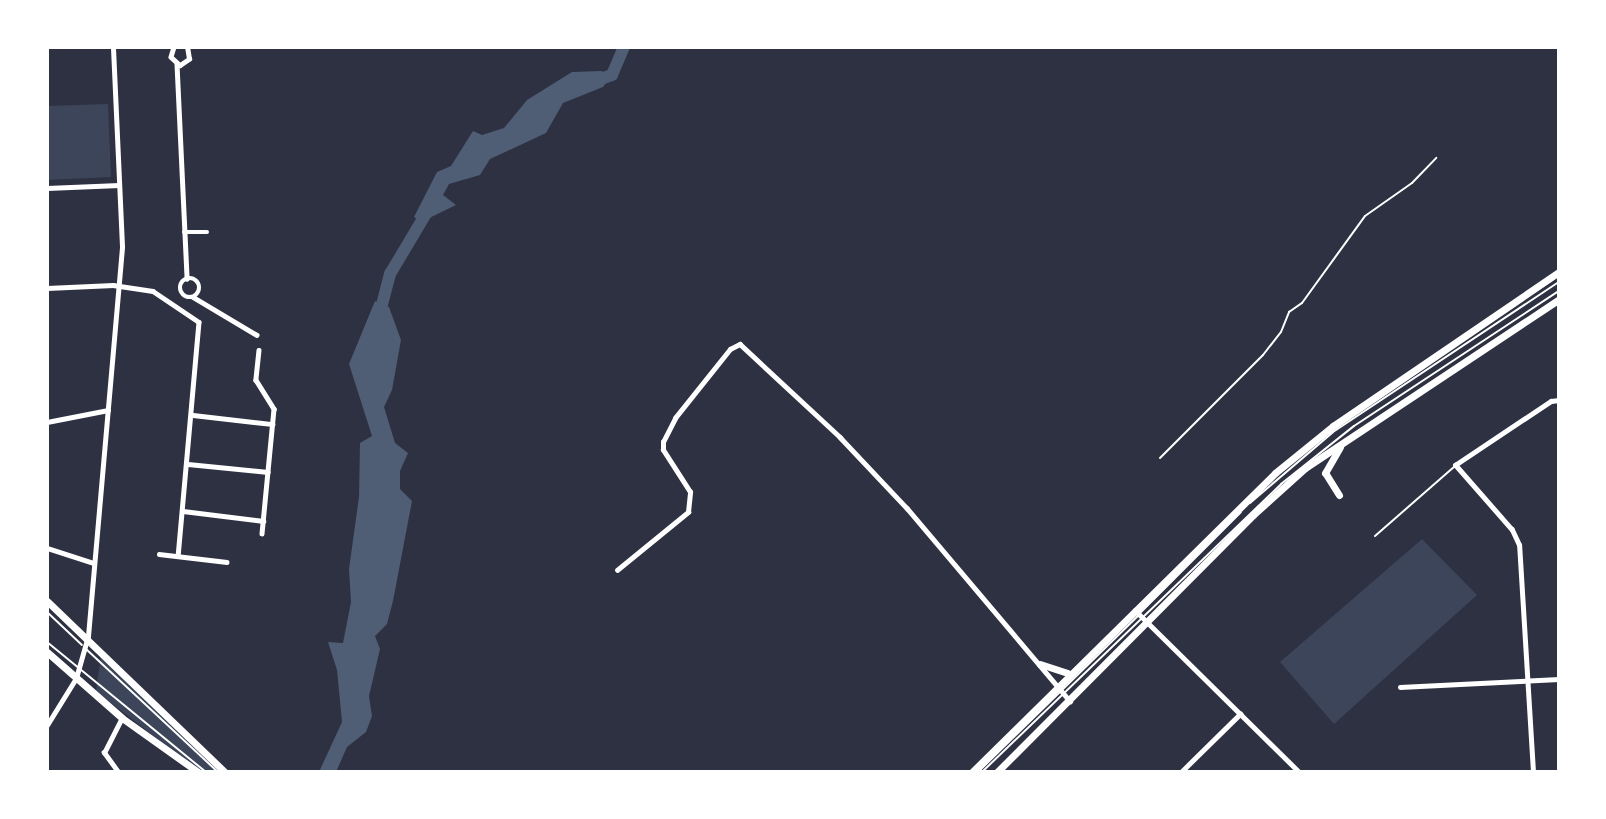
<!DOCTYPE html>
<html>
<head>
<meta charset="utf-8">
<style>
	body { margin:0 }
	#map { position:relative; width:1606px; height:819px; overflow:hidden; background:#2d3142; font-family:"PT Sans Narrow",sans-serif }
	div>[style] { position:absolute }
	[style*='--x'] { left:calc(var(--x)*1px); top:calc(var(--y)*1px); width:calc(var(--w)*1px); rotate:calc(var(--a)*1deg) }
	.green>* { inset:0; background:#3c4559 }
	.water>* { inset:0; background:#4f5d75 }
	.river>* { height:12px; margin:-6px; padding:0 6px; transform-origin:6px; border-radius:6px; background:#4f5d75 }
	.service>* { height:2px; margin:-1px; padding:0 1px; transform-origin:1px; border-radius:1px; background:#fff }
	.minor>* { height:4.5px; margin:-2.25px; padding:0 2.25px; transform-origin:2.25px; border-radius:2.25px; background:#fff }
	.minor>.ring { margin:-2.25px; padding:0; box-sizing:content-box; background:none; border:4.5px solid #fff; border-radius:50% }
	.tertiary>* { height:5px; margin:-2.5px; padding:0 2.5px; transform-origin:2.5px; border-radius:2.5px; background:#fff }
	.primary>* { height:7px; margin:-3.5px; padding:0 3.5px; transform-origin:3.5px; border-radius:3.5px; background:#fff }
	span { translate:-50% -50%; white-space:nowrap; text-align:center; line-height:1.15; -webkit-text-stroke:5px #fff; paint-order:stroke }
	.frame { position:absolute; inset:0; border:49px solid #fff; pointer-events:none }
</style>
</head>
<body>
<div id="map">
	<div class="green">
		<div style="clip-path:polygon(108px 104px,111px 177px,47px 180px,47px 106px)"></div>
		<div style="clip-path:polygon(1422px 539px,1477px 595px,1334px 724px,1280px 662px)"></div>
		<div style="clip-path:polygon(101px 655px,221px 772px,200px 772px,96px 691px)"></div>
	</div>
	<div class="water">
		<div style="clip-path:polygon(601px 71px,612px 75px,603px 87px,563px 103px,546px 133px,490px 159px,480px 175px,449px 184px,443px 195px,456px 205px,421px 222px,414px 217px,437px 172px,451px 166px,473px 131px,482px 135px,504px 128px,527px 100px,572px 72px)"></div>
		<div style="clip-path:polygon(375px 301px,389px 307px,401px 340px,392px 390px,384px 407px,395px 443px,408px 453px,400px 471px,400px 489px,412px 501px,393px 601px,387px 624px,375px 636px,380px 649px,369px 696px,372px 716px,366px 732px,347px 747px,336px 772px,319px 772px,342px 722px,337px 670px,328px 642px,343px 643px,351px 602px,349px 569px,359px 497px,360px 443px,372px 436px,349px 364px)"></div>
	</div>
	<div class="river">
		<div style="--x:598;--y:80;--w:15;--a:-20"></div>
		<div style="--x:612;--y:75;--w:30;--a:-67"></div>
		<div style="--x:378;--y:320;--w:48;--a:-75.4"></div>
		<div style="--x:390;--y:274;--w:78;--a:-59.2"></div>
	</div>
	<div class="service">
		<div style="--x:1160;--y:458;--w:146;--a:-45"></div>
		<div style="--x:1263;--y:355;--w:29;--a:-52"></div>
		<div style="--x:1281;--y:332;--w:22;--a:-68"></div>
		<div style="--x:1289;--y:312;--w:16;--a:-35"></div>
		<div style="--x:1302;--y:303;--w:107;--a:-54.1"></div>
		<div style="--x:1365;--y:216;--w:57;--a:-35.1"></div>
		<div style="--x:1412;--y:183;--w:35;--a:-46"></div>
		<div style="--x:1250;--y:503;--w:109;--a:-40.5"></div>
		<div style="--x:1333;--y:432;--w:271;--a:-33.6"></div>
		<div style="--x:1375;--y:536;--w:106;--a:-41.2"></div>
		<div style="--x:47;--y:612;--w:48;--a:43.3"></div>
		<div style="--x:1141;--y:612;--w:141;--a:-45"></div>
		<div style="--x:47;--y:642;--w:205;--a:39.3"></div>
		<div style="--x:86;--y:649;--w:180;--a:43"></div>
		<div style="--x:978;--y:772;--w:223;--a:-44.3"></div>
		<div style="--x:982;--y:772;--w:415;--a:-43.9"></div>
		<div style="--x:1281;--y:484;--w:93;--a:-38.5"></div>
		<div style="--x:1354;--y:426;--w:245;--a:-33.4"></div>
	</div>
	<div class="minor">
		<div style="--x:174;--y:47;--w:10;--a:107"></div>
		<div style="--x:171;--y:57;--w:12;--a:42"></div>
		<div style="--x:180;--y:65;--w:11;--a:-34"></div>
		<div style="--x:189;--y:59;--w:12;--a:-99"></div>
		<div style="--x:177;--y:64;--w:215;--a:87.3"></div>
		<div style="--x:47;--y:188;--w:72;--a:-2.4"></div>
		<div style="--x:184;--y:232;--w:23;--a:0"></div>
		<div class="ring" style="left:180px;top:278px;width:15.5px;height:15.5px"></div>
		<div style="--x:47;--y:288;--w:66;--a:-2.6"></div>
		<div style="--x:113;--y:285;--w:40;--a:8.5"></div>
		<div style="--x:153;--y:291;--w:55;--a:34"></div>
		<div style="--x:199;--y:322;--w:235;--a:95.1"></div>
		<div style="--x:193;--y:297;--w:74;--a:30.7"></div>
		<div style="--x:259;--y:350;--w:30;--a:96"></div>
		<div style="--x:256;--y:380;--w:34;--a:58"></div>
		<div style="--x:274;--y:409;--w:125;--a:95.5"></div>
		<div style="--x:193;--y:415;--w:80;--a:6.5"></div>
		<div style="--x:47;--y:422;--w:62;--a:-11.1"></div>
		<div style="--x:188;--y:464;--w:80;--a:5.7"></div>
		<div style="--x:183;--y:511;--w:81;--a:7.1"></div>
		<div style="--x:47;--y:548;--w:49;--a:17.7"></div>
		<div style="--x:159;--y:554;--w:68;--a:6.7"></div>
		<div style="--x:617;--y:570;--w:92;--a:-39.2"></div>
		<div style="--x:688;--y:512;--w:20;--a:-84"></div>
		<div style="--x:690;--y:492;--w:50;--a:-122.7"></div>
		<div style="--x:663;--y:450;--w:8;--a:-90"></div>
		<div style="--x:663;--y:442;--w:27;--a:-63"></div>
		<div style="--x:675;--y:418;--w:88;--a:-51.4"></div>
		<div style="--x:730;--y:349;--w:11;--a:-27"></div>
		<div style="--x:740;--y:344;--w:137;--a:42.9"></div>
		<div style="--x:840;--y:437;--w:98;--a:46.7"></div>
		<div style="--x:907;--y:508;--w:253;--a:49.8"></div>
		<div style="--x:1135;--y:610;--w:231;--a:44.6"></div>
		<div style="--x:1400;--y:687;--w:159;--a:-2.9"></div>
		<div style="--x:118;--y:772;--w:24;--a:-126"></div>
		<div style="--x:104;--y:753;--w:39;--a:-63"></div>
		<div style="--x:1181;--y:772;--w:83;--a:-44.5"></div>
		<div style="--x:1533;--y:772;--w:227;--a:-93.5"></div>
		<div style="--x:1519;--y:545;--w:17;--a:-115"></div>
		<div style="--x:1512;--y:530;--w:86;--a:-131.2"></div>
		<div style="--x:1455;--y:465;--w:115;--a:-33.7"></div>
		<div style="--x:1551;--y:401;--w:8;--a:-7"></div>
	</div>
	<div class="tertiary">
		<div style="--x:47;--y:725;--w:55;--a:-58.3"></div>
		<div style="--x:76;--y:678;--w:44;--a:-74.1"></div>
		<div style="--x:88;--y:636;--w:391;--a:-85"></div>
		<div style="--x:122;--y:246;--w:199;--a:-92.6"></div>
	</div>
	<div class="primary">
		<div style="--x:1339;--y:495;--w:26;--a:-122"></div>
		<div style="--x:1325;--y:473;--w:30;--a:-60"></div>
		<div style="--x:47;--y:601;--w:247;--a:43.9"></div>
		<div style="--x:47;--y:652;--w:100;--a:41.3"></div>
		<div style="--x:122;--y:718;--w:93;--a:35.4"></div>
		<div style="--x:1040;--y:664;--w:29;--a:18"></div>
		<div style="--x:972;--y:772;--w:426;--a:-44.6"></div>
		<div style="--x:1275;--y:473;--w:75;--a:-39"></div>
		<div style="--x:1333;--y:426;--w:273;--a:-34.3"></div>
		<div style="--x:997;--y:772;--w:363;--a:-45.1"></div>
		<div style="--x:1253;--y:515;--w:70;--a:-42.1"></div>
		<div style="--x:1305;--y:468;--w:305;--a:-33.6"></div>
	</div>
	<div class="frame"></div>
</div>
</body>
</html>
